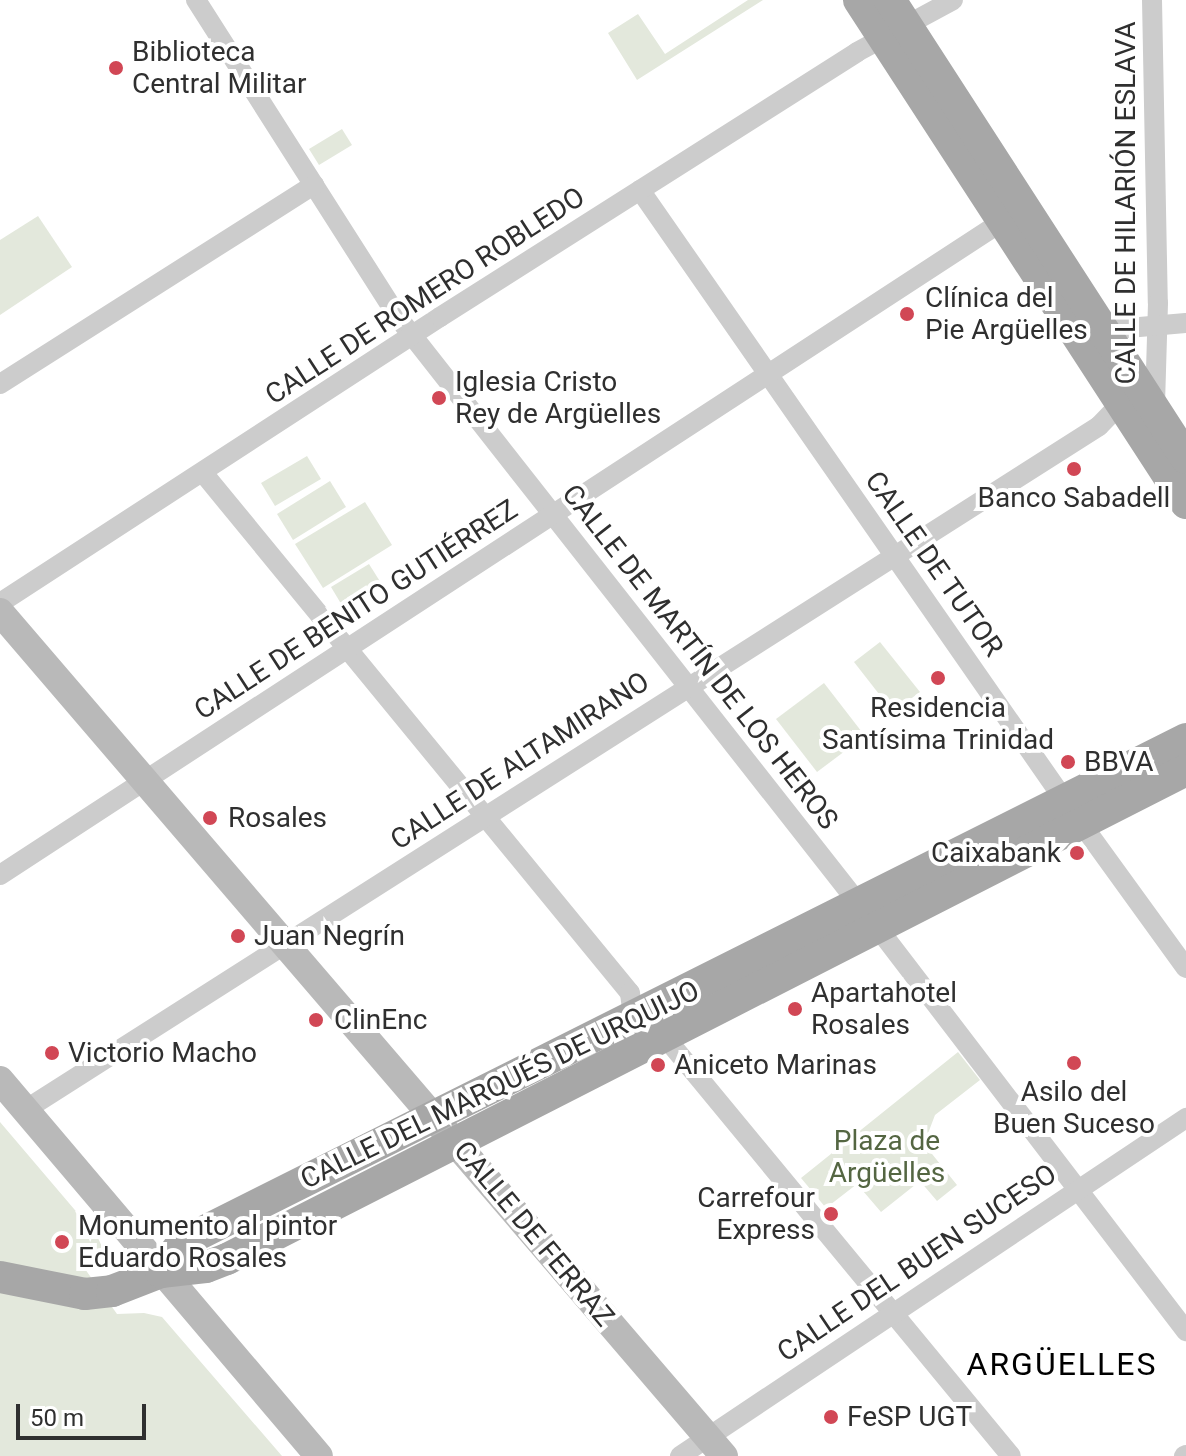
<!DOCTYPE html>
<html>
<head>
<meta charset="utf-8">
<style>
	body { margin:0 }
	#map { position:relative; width:1186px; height:1456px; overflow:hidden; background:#fff; font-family:Roboto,sans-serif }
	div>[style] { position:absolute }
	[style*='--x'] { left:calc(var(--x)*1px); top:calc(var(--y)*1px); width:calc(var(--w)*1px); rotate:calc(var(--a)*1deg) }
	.green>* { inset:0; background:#e3e8dc }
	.minor>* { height:20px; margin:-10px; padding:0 10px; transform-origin:10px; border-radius:10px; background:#ccc }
	.secondary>* { height:28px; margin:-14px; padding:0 14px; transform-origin:14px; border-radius:14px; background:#b9b9b9 }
	.primary>* { height:32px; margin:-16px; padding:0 16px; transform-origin:16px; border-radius:16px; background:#a7a7a7 }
	.dots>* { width:22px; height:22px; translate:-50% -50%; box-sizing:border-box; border:4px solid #fff; border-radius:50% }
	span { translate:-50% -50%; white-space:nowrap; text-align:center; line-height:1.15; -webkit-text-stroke:8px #fff; paint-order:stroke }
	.poi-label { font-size:28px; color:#2f2f2f }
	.left { translate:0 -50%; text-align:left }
	.right { translate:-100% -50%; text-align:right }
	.street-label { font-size:28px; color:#2f2f2f }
	.park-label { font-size:28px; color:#546642 }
	.quarter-label { font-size:32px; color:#000; letter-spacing:2px }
	.scale { position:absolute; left:16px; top:1404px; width:130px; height:36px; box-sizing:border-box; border:4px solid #2f2f2f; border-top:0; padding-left:10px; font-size:24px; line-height:28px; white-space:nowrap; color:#2f2f2f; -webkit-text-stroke:6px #fff; paint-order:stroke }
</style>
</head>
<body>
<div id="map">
	<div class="green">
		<div style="clip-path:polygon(748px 0,763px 0,637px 80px,608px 33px,638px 14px,665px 54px)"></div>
		<div style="clip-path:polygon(342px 129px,352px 145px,319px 165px,309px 149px)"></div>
		<div style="clip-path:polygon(38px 216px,72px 267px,0 315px,0 240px)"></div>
		<div style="clip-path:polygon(307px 456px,321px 479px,275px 506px,261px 483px)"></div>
		<div style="clip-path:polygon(330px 481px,346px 507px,293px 540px,277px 514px)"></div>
		<div style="clip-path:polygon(365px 502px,392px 545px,323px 588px,295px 544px)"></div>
		<div style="clip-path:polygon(369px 564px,381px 583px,343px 607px,331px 587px)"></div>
		<div style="clip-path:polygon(880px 642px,920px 692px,893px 712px,854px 662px)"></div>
		<div style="clip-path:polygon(824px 683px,865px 736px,817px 772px,776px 719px)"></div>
		<div style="clip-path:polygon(958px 1052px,980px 1080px,935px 1115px,924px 1144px,957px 1185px,937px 1201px,920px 1181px,881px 1212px,857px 1184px,826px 1208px,801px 1178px)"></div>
		<div style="clip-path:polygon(0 1122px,97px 1236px,105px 1253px,85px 1269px,117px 1314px,144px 1313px,162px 1317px,282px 1456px,0 1456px)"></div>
	</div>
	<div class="minor">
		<div style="--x:196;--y:0;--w:379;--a:57.5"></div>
		<div style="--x:400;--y:320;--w:772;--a:51.84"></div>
		<div style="--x:877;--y:927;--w:509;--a:52.59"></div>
		<div style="--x:1152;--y:0;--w:303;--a:88.9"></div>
		<div style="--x:1158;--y:303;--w:103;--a:91.7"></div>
		<div style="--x:640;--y:190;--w:744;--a:55.18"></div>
		<div style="--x:1065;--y:801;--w:206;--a:54.1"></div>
		<div style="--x:1097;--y:338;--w:11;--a:-45"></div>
		<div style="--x:1105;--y:330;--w:81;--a:-4.9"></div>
		<div style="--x:0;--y:384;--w:372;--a:-32.4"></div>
		<div style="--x:204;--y:474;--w:671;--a:50.62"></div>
		<div style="--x:630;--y:993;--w:26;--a:83"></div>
		<div style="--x:0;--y:603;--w:525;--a:-33.02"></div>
		<div style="--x:440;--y:317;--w:494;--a:-32.4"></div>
		<div style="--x:857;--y:52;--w:109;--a:-28.4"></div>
		<div style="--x:0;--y:875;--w:1208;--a:-33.11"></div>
		<div style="--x:665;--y:1037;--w:543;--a:50.45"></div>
		<div style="--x:25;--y:1110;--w:1273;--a:-32.49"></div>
		<div style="--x:1099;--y:426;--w:32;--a:-46"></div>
		<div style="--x:680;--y:1456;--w:609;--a:-33.74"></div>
		<div style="--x:1184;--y:1456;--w:2;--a:-27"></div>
	</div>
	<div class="secondary">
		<div style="--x:0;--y:612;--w:1112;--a:49.38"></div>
		<div style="--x:0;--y:1080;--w:493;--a:49.7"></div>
	</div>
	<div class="primary">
		<div style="--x:859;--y:0;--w:600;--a:56.97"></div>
		<div style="--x:890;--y:0;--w:545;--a:57.13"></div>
		<div style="--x:161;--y:1272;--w:37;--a:-54"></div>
		<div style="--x:183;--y:1242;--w:1122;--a:-26.63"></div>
		<div style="--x:0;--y:1277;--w:87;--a:11.3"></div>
		<div style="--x:85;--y:1294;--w:27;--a:-6"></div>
		<div style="--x:112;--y:1291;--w:53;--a:-21.2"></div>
		<div style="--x:161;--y:1272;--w:45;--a:-6.3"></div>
		<div style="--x:206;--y:1267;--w:22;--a:-21"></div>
		<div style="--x:227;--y:1259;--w:1076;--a:-27.02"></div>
	</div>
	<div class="dots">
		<div style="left:116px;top:68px;background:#d14755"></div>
		<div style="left:907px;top:314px;background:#d14755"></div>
		<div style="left:439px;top:398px;background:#d14755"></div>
		<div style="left:1074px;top:469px;background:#d14755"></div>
		<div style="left:938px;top:678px;background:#d14755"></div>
		<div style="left:1068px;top:762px;background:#d14755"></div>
		<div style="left:210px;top:818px;background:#d14755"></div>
		<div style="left:1077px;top:853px;background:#d14755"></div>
		<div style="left:238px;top:936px;background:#d14755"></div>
		<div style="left:795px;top:1009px;background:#d14755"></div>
		<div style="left:316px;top:1020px;background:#d14755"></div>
		<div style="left:52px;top:1053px;background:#d14755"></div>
		<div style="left:1074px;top:1063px;background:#d14755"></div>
		<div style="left:658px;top:1065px;background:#d14755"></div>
		<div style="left:831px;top:1214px;background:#d14755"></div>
		<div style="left:62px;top:1242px;background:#d14755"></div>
		<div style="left:831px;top:1417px;background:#d14755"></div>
	</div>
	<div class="poi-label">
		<span class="left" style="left:132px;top:68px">Biblioteca<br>Central Militar</span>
		<span class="left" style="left:925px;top:314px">Clínica del<br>Pie Argüelles</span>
		<span class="left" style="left:455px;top:398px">Iglesia Cristo<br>Rey de Argüelles</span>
		<span style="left:1074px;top:498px">Banco Sabadell</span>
		<span style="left:938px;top:724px">Residencia<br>Santísima Trinidad</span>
		<span class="left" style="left:1084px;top:762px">BBVA</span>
		<span class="left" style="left:228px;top:818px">Rosales</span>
		<span class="right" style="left:1061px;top:853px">Caixabank</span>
		<span class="left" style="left:254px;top:936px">Juan Negrín</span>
		<span class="left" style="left:811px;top:1009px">Apartahotel<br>Rosales</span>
		<span class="left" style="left:334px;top:1020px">ClinEnc</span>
		<span class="left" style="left:68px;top:1053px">Victorio Macho</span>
		<span class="left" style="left:674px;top:1065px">Aniceto Marinas</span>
		<span style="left:1074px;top:1108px">Asilo del<br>Buen Suceso</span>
		<span class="right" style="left:815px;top:1214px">Carrefour<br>Express</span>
		<span class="left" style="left:78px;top:1242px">Monumento al pintor<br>Eduardo Rosales</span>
		<span class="left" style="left:847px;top:1417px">FeSP UGT</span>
	</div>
	<div class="street-label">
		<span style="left:1126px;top:203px;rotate:-90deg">CALLE DE HILARIÓN ESLAVA</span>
		<span style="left:425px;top:296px;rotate:-33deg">CALLE DE ROMERO ROBLEDO</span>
		<span style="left:934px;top:564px;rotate:55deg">CALLE DE TUTOR</span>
		<span style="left:356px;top:610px;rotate:-33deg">CALLE DE BENITO GUTIÉRREZ</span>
		<span style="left:700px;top:657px;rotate:52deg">CALLE DE MARTÍN DE LOS HEROS</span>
		<span style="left:520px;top:761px;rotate:-33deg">CALLE DE ALTAMIRANO</span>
		<span style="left:500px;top:1085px;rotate:-26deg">CALLE DEL MARQUÉS DE URQUIJO</span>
		<span style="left:534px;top:1234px;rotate:50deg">CALLE DE FERRAZ</span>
		<span style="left:917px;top:1263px;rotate:-34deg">CALLE DEL BUEN SUCESO</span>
	</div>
	<div class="park-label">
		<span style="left:887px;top:1157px">Plaza de<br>Argüelles</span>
	</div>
	<div class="quarter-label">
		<span style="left:1062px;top:1364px">ARGÜELLES</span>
	</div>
	<div class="scale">50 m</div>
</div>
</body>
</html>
